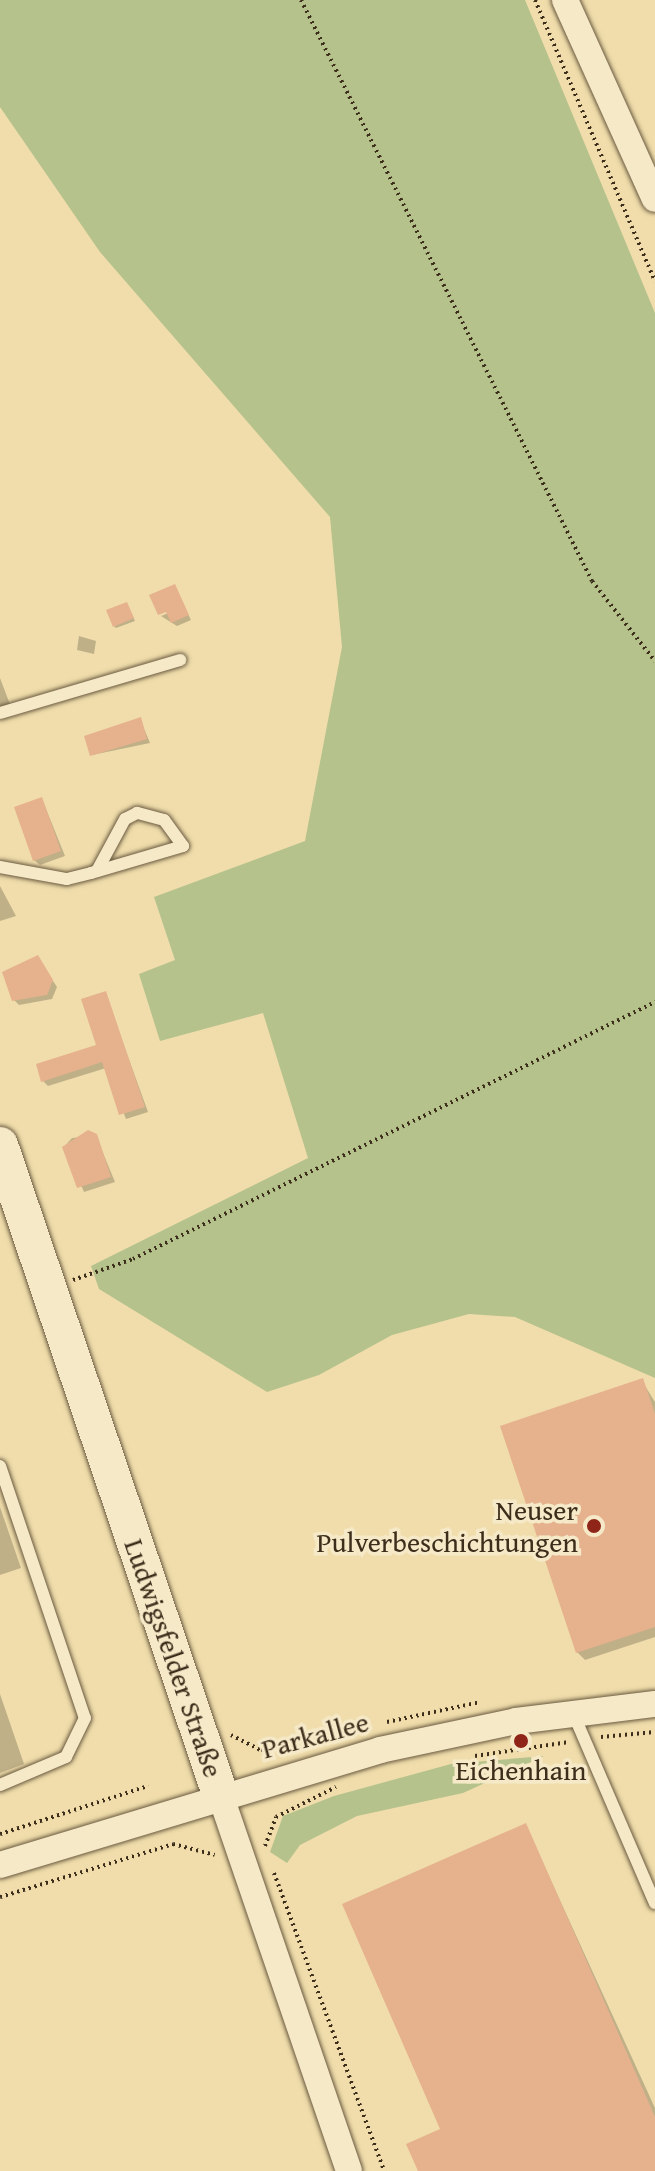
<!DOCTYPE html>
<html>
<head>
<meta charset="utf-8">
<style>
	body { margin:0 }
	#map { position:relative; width:655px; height:2171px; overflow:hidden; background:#f0ddab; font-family:"Gentium Book Plus",serif }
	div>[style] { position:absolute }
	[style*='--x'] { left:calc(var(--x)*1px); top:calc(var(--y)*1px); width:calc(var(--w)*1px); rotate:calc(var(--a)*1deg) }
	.green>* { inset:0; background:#b5c28c }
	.shadow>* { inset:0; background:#0003 }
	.building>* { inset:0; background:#e6b18d }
	.path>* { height:4px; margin-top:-2px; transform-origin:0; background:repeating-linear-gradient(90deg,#3d2e1c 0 2px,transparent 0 6px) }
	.roads { filter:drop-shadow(0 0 2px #6a5a40) drop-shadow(0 0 2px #6a5a40) }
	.lane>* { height:12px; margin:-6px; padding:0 6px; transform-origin:6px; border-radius:6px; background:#f5e9c8 }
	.street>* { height:26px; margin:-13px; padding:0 13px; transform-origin:13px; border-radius:13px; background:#f5e9c8 }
	.secondary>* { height:36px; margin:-18px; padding:0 18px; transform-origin:18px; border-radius:18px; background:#f5e9c8 }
	.dots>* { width:22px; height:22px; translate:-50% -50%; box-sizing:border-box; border:4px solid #f5e9c8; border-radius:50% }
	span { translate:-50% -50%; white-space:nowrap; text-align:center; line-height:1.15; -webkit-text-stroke:7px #f5e9c8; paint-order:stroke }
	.poi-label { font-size:28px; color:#3d2e1c }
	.right { translate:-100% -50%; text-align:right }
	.street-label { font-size:28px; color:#3d2e1c }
</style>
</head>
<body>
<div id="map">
	<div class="green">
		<div style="clip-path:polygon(0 0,525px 0,655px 313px,655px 1378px,515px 1317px,469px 1314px,392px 1335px,319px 1375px,267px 1392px,99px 1289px,91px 1266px,308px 1158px,263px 1013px,160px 1041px,139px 974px,175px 960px,154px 897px,305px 841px,342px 647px,330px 517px,100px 252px,0 107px)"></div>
		<div style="clip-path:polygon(544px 1756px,463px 1793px,357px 1816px,300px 1845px,287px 1863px,270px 1852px,283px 1816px,334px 1796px,451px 1764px)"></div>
	</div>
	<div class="shadow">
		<div style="clip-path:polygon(174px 586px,191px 620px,177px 626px,161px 616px,176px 610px)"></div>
		<div style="clip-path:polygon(128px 606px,135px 621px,116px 628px,114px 626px)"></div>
		<div style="clip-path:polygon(79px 636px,96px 641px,94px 654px,77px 650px)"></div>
		<div style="clip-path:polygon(0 678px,11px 707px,0 711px)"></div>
		<div style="clip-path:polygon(140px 719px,150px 743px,92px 755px)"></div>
		<div style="clip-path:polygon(42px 799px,65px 856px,40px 865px,34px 860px)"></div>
		<div style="clip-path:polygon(0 886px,16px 916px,0 921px)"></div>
		<div style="clip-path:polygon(37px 957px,57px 987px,52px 999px,19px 1005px,14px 1000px)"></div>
		<div style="clip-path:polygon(105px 993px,148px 1112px,126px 1119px,106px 1068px,48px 1086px,43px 1081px,98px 1046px)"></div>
		<div style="clip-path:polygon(96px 1136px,115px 1182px,84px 1192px,64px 1147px,72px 1138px)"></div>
		<div style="clip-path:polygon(642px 1381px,655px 1402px,655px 1637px,585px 1660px,577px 1652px)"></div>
		<div style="clip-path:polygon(0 1507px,21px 1568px,0 1575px)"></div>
		<div style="clip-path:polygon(0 1694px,24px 1764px,0 1773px)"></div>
		<div style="clip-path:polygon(526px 1826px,655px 2108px,655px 2171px,420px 2171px,443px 2130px)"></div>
	</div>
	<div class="building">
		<div style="clip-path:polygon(175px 584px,189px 615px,171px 623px,166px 612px,158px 615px,149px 595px)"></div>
		<div style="clip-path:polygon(127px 602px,134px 618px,113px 627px,106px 610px)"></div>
		<div style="clip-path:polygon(141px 717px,147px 739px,90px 756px,84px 736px)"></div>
		<div style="clip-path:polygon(42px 797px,61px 851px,33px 861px,14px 807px)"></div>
		<div style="clip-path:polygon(38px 955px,53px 980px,47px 995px,12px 1001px,2px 972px)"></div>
		<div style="clip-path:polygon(106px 991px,145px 1107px,119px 1115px,102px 1062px,41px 1082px,36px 1064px,96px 1045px,81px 999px)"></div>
		<div style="clip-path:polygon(88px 1130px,97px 1134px,111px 1177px,77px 1188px,62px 1147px)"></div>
		<div style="clip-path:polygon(643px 1378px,655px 1414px,655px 1627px,576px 1653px,500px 1426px)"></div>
		<div style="clip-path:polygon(526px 1823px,655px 2117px,655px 2171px,418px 2171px,406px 2144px,440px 2129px,342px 1904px)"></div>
	</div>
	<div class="path">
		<div style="--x:301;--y:0;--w:650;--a:63.4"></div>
		<div style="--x:592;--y:581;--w:102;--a:51.8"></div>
		<div style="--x:535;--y:0;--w:306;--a:66.9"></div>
		<div style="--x:73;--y:1280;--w:64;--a:-19.3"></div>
		<div style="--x:133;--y:1259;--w:582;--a:-26.21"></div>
		<div style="--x:387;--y:1722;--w:95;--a:-12.1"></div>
		<div style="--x:231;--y:1735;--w:34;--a:27"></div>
		<div style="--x:261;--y:1750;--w:62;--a:-12"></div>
		<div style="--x:322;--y:1737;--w:7;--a:74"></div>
		<div style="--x:322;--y:1737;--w:26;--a:-9"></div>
		<div style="--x:601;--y:1737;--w:54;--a:-5.3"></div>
		<div style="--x:475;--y:1756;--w:95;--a:-8.5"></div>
		<div style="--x:0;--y:1834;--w:156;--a:-18"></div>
		<div style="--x:265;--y:1846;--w:31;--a:-69"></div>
		<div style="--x:276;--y:1817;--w:67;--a:-26.6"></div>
		<div style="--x:274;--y:1873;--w:318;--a:69.7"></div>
		<div style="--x:0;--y:1897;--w:181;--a:-17"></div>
		<div style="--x:173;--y:1844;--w:43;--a:14.7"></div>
	</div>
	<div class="roads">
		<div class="lane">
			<div style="--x:0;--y:713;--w:188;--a:-16.4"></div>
			<div style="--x:0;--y:867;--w:68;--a:10.2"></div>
			<div style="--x:67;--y:879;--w:25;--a:-14"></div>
			<div style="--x:91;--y:873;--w:96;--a:-16.4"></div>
			<div style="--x:183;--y:846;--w:32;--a:-126"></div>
			<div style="--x:164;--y:820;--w:28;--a:-165"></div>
			<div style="--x:137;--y:813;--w:13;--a:153"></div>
			<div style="--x:125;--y:819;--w:59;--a:118.3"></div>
			<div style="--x:0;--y:1466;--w:266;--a:71.4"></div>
			<div style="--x:85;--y:1718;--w:43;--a:116"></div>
			<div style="--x:66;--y:1757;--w:72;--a:157"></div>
			<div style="--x:573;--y:1713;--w:207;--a:66.7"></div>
		</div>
		<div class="street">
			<div style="--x:565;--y:0;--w:218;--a:65.7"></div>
			<div style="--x:220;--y:1794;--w:398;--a:71.1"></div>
			<div style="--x:0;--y:1865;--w:397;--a:-16.8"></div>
			<div style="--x:380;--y:1750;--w:139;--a:-12"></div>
			<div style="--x:516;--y:1721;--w:140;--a:-7"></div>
		</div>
		<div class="secondary">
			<div style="--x:0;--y:1145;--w:685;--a:71.27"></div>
		</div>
	</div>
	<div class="dots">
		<div style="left:594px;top:1526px;background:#8f2418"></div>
		<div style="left:521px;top:1741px;background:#8f2418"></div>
	</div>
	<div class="poi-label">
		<span class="right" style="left:578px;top:1526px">Neuser<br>Pulverbeschichtungen</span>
		<span style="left:521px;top:1770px">Eichenhain</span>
	</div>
	<div class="street-label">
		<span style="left:174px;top:1658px;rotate:71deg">Ludwigsfelder Straße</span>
		<span style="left:315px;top:1735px;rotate:-15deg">Parkallee</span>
	</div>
</div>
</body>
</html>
